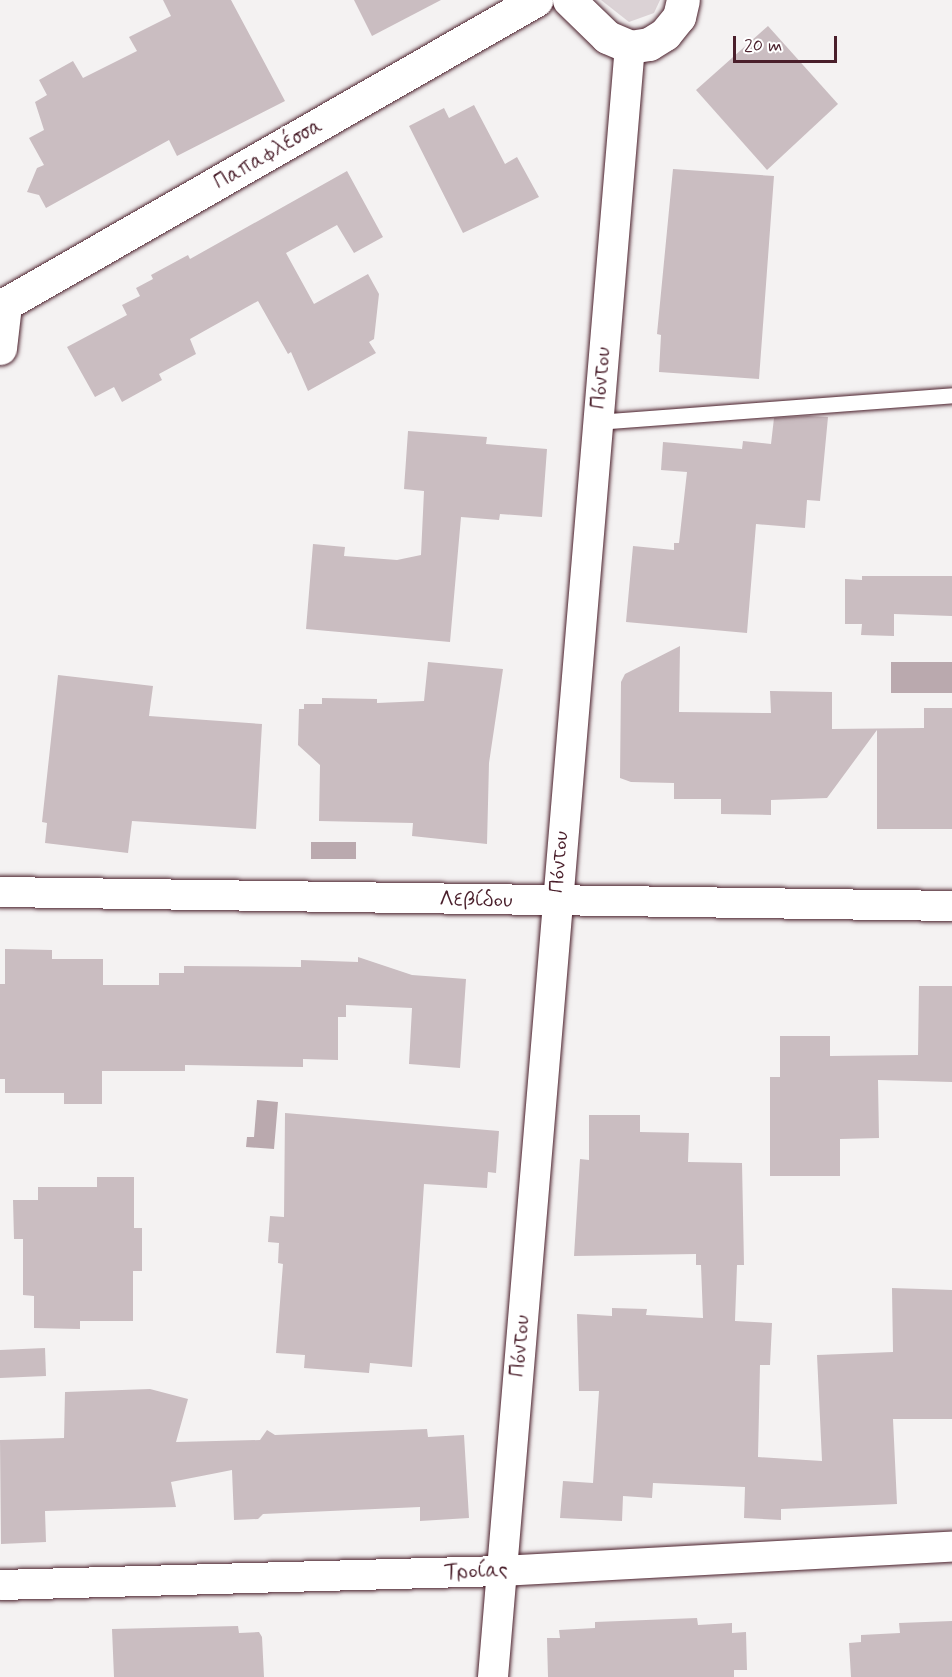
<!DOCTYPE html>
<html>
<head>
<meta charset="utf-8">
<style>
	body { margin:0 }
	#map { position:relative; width:952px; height:1677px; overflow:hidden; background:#f4f2f2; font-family:Mynerve,sans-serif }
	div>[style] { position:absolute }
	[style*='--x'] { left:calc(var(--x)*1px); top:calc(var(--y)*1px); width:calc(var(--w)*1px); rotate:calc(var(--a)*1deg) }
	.green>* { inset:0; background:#dbd2d5 }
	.water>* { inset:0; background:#baa9ae }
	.building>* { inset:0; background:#cabdc1 }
	.roads { filter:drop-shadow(0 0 2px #4a1f2b) drop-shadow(0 0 2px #4a1f2b) }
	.lane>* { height:15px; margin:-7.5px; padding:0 7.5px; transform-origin:7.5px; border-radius:7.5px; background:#fff }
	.street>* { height:30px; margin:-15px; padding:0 15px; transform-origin:15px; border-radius:15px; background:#fff }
	.secondary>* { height:33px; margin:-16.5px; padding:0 16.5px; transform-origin:16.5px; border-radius:16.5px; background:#fff }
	span { translate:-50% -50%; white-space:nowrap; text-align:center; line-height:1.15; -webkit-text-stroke:4.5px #fff; paint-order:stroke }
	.street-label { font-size:21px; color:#4a1f2b }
	.scale { position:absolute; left:733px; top:36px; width:104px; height:27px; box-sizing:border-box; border:3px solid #4a1f2b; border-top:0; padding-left:8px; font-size:18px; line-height:21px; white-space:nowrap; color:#4a1f2b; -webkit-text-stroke:4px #fff; paint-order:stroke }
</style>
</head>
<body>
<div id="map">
	<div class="green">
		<div style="clip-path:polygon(601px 0,660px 0,654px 13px,629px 22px)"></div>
	</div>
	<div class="water">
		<div style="clip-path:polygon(891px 662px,952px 662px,952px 693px,891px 693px)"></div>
		<div style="clip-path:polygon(311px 842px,356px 842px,356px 859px,311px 859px)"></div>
		<div style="clip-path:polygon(257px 1100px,278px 1102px,274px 1149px,246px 1147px,247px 1137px,254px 1137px)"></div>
	</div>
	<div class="building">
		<div style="clip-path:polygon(163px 0,231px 0,285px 101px,177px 156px,169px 140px,46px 208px,39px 195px,27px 192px,37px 168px,44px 165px,29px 138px,44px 130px,35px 102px,47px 95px,39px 80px,73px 61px,83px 78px,137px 51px,129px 37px,171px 16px)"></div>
		<div style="clip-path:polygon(354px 0,441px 0,372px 36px)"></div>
		<div style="clip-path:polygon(768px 26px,838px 104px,767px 170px,696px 90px)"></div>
		<div style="clip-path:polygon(474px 105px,505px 164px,517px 157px,539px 197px,463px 233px,409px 126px,444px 108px,449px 118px)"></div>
		<div style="clip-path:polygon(673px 169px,774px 176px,759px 379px,659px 372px,661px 335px,657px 334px)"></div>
		<div style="clip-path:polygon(347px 171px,383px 237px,354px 253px,337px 225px,286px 253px,314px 304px,368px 274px,379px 294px,374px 339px,369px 342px,376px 353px,308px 391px,291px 352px,288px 354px,258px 301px,190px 339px,196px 354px,159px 374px,162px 380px,122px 402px,114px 387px,95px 397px,67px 347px,127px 315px,122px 305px,140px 296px,136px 288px,153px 279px,151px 275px,188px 255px,190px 259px)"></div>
		<div style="clip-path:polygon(808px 416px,828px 417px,820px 501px,807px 500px,805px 528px,756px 524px,747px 633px,626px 622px,633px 546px,674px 550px,674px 543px,679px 543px,687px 472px,661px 470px,663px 442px,742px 449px,743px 441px,771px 444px,774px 418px)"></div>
		<div style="clip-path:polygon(408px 431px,487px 437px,486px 444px,547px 449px,542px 517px,500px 514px,499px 520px,461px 517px,450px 642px,306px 629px,313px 544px,345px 547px,344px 556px,397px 560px,421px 555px,424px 491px,404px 489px)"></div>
		<div style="clip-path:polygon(862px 576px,952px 576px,952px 616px,894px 614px,894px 636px,861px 635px,862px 624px,845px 624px,845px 579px,862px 580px)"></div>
		<div style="clip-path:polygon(680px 646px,679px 712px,771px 713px,770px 691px,832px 692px,832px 729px,924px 728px,924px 708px,952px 708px,952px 829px,877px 829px,877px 730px,827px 798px,771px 800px,771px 815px,721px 814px,721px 799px,674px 799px,674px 783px,631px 782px,620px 778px,621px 682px,625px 674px)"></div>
		<div style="clip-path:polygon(428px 662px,503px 669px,489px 763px,487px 844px,412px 836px,413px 823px,319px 821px,320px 765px,298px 745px,299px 709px,304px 709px,304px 704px,322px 704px,322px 698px,377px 699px,377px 703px,424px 701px)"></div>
		<div style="clip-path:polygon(58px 675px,153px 686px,149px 716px,262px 724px,256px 829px,132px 821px,128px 853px,45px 843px,47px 823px,42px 822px)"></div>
		<div style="clip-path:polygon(5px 949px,52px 950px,52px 959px,103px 959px,103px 985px,159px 985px,159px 973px,184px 973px,184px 966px,301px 967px,301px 960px,358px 962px,358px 957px,412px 975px,466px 979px,460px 1068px,409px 1064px,412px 1008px,346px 1005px,346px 1017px,338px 1017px,338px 1060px,303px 1059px,303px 1067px,185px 1065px,185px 1071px,102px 1071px,102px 1104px,64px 1104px,64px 1093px,5px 1093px,5px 1079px,0 1079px,0 984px,5px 984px)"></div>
		<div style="clip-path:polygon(919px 986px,952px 986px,952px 1082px,878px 1080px,879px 1138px,840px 1139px,840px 1176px,770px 1176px,770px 1077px,780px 1077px,780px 1036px,830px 1036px,830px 1056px,918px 1055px)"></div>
		<div style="clip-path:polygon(285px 1113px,499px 1131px,496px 1173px,488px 1172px,487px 1188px,424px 1184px,412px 1367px,370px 1363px,369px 1373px,304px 1368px,305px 1355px,276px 1353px,283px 1264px,278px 1263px,279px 1243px,268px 1242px,270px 1216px,284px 1217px)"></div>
		<div style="clip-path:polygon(589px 1115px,640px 1115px,640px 1132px,689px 1133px,688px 1162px,742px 1163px,744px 1265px,737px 1265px,735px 1321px,772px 1323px,770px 1365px,760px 1365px,758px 1457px,822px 1461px,817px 1355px,893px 1352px,892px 1288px,952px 1290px,952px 1419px,893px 1419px,897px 1504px,781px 1509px,781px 1520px,744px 1518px,745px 1487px,653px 1483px,652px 1498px,623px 1496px,622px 1521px,560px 1518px,563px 1481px,593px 1483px,599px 1391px,579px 1391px,577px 1314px,612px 1316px,612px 1308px,647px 1309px,646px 1315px,703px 1318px,701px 1265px,696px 1265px,696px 1254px,574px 1256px,580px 1159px,589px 1160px)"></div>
		<div style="clip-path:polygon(97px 1177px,134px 1177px,134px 1228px,142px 1228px,142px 1271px,133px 1271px,133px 1321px,80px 1321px,80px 1329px,34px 1328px,34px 1296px,23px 1295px,23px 1239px,14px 1239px,13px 1200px,38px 1200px,38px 1187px,97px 1187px)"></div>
		<div style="clip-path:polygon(45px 1348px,46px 1376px,0 1378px,0 1350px)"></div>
		<div style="clip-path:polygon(150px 1389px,188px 1399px,176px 1442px,260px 1440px,267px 1430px,275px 1435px,427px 1429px,428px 1437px,464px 1435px,469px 1518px,420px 1521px,420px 1507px,263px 1514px,258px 1519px,234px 1520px,232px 1470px,171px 1482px,176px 1507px,45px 1511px,46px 1542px,1px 1544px,0 1440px,64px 1438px,65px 1392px)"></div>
		<div style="clip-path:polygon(697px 1618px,698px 1625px,732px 1623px,732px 1633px,746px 1632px,747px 1670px,734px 1670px,734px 1677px,548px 1677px,547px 1638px,560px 1638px,559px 1630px,595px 1628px,595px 1622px)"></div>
		<div style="clip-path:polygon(952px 1621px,952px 1677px,851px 1677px,849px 1643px,861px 1642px,861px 1635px,900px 1633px,899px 1623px)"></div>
		<div style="clip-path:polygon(238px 1626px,239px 1633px,259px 1632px,262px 1637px,264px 1677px,114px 1677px,112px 1629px)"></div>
	</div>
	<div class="roads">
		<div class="lane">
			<div style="--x:597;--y:422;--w:356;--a:-4.3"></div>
		</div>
		<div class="street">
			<div style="--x:0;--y:892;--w:952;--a:0.84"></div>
			<div style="--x:0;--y:1585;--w:502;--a:-1.6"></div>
			<div style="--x:502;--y:1571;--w:451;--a:-3.1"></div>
			<div style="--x:493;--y:1677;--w:1636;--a:-85.2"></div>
		</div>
		<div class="secondary">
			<div style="--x:569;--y:0;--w:53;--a:44.2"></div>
			<div style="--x:607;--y:37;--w:25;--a:23"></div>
			<div style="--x:630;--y:47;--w:19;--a:-9"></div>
			<div style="--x:649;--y:44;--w:19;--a:-32"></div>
			<div style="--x:665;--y:34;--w:22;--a:-51"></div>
			<div style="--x:679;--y:17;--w:17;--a:-77"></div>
			<div style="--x:0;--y:307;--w:618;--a:-29.8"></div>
			<div style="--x:0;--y:348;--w:43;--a:-83.4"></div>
		</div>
	</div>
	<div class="street-label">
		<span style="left:268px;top:154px;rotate:-30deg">Παπαφλέσσα</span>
		<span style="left:601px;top:378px;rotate:-85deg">Πόντου</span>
		<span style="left:559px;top:862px;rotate:-85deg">Πόντου</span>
		<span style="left:476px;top:900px;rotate:1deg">Λεβίδου</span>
		<span style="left:520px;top:1346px;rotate:-85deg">Πόντου</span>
		<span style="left:476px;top:1571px;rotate:-2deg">Τροίας</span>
	</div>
	<div class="scale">20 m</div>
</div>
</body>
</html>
